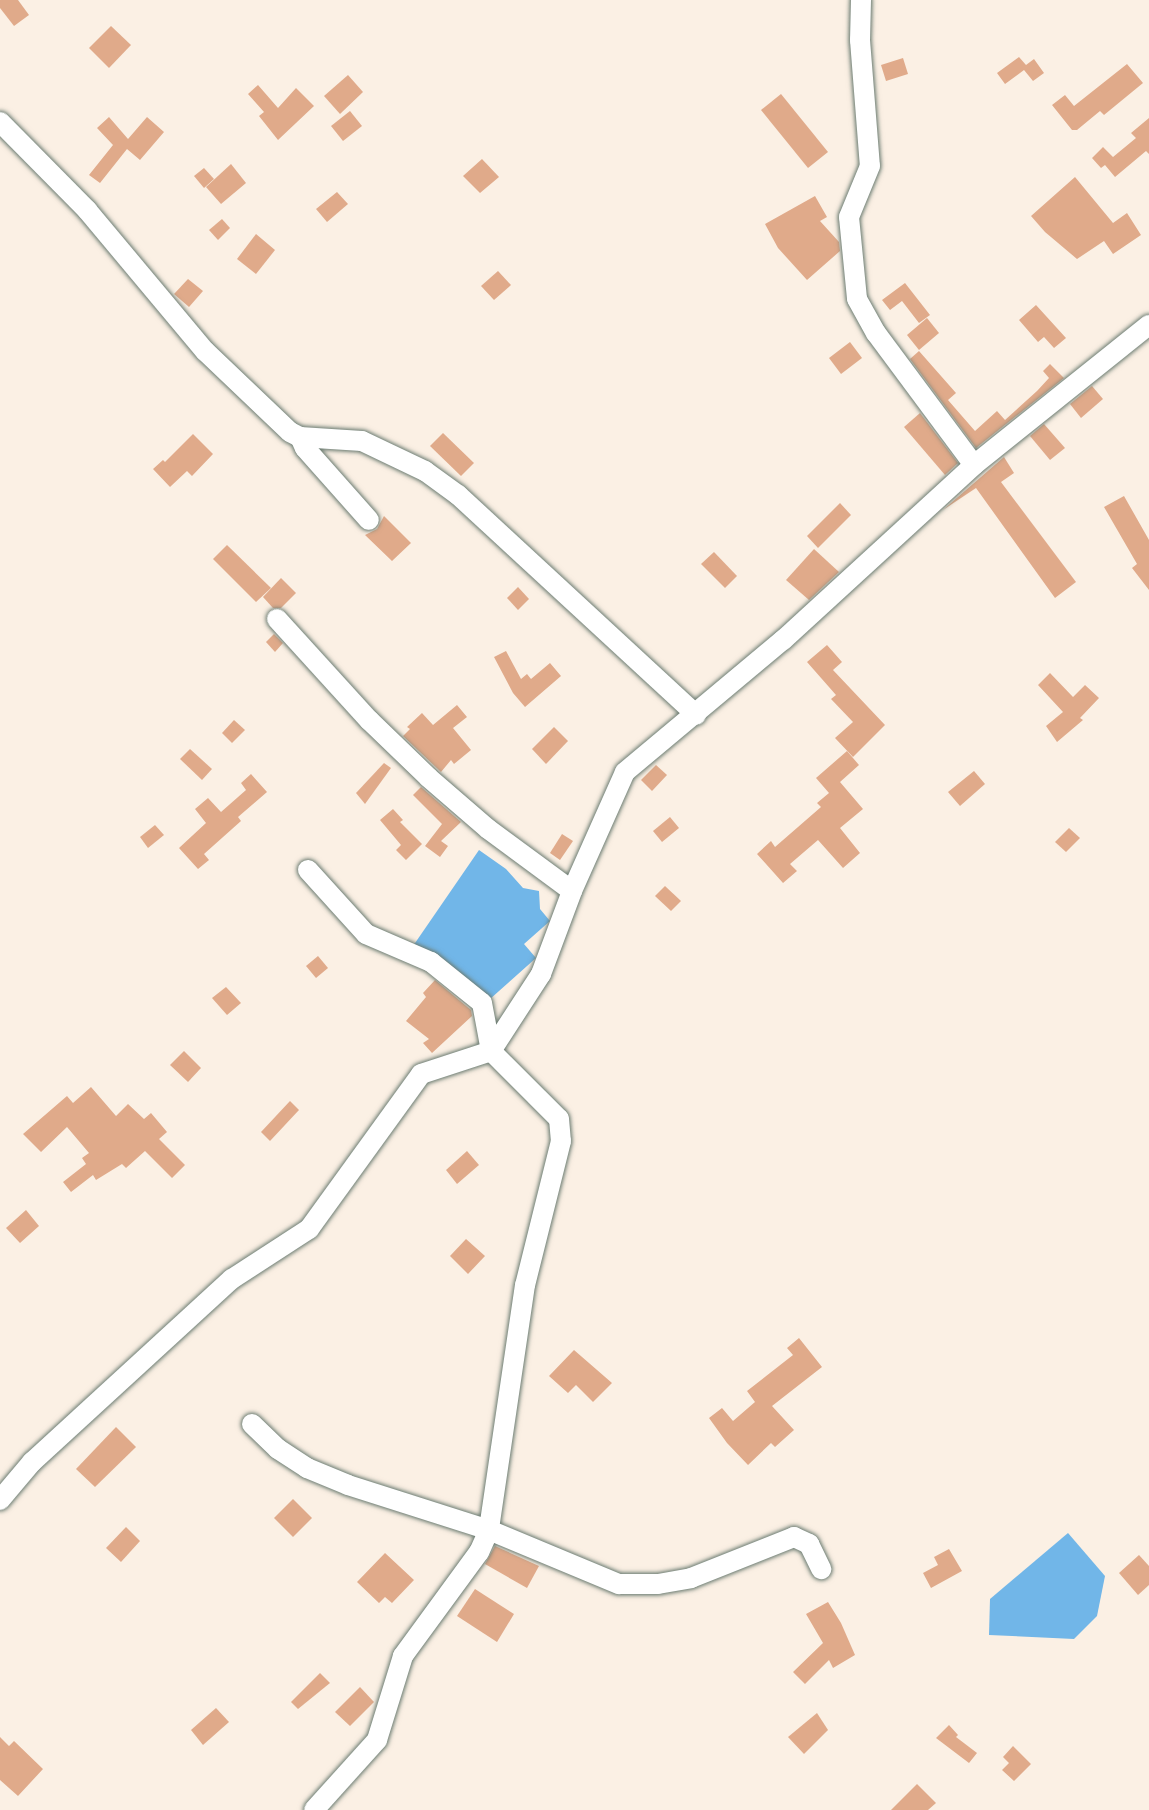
<!DOCTYPE html>
<html>
<head>
<meta charset="utf-8">
<style>
	body { margin:0 }
	#map { position:relative; width:1149px; height:1810px; overflow:hidden; background:#fbf0e4; font-family:"Shantell Sans",sans-serif }
	div>[style] { position:absolute }
	[style*='--x'] { left:calc(var(--x)*1px); top:calc(var(--y)*1px); width:calc(var(--w)*1px); rotate:calc(var(--a)*1deg) }
	.water>* { inset:0; background:#71b6e8 }
	.building>* { inset:0; background:#e0aa8a }
	.roads { filter:drop-shadow(0 0 2px #6c7c72) drop-shadow(0 0 2px #6c7c72) }
	.minor>* { height:20px; margin:-10px; padding:0 10px; transform-origin:10px; border-radius:10px; background:#fff }
	span { translate:-50% -50%; white-space:nowrap; text-align:center; line-height:1.15; -webkit-text-stroke:4.5px #fff; paint-order:stroke }
</style>
</head>
<body>
<div id="map">
	<div class="water">
		<div style="clip-path:polygon(479px 850px,506px 869px,523px 888px,539px 891px,540px 909px,550px 921px,524px 944px,536px 958px,490px 999px,413px 946px)"></div>
		<div style="clip-path:polygon(1068px 1533px,1105px 1576px,1097px 1616px,1074px 1639px,989px 1635px,990px 1599px)"></div>
	</div>
	<div class="building">
		<div style="clip-path:polygon(0 0,18px 0,29px 15px,14px 26px,0 8px)"></div>
		<div style="clip-path:polygon(111px 26px,131px 45px,109px 68px,89px 48px)"></div>
		<div style="clip-path:polygon(1019px 57px,1026px 65px,1034px 59px,1044px 73px,1033px 81px,1024px 70px,1005px 84px,997px 73px)"></div>
		<div style="clip-path:polygon(903px 58px,908px 74px,886px 81px,881px 65px)"></div>
		<div style="clip-path:polygon(1127px 64px,1143px 83px,1104px 115px,1100px 111px,1077px 130px,1072px 130px,1052px 105px,1065px 95px,1074px 106px)"></div>
		<div style="clip-path:polygon(348px 75px,363px 92px,340px 114px,324px 96px)"></div>
		<div style="clip-path:polygon(258px 85px,278px 108px,296px 88px,314px 106px,278px 140px,259px 116px,264px 112px,248px 94px)"></div>
		<div style="clip-path:polygon(781px 94px,828px 152px,808px 168px,761px 110px)"></div>
		<div style="clip-path:polygon(350px 111px,362px 126px,343px 141px,331px 126px)"></div>
		<div style="clip-path:polygon(109px 117px,128px 139px,147px 117px,164px 132px,140px 160px,127px 149px,100px 183px,89px 175px,113px 145px,97px 128px)"></div>
		<div style="clip-path:polygon(1149px 118px,1149px 154px,1146px 151px,1115px 177px,1105px 165px,1101px 168px,1092px 158px,1103px 147px,1113px 157px,1136px 138px,1131px 133px)"></div>
		<div style="clip-path:polygon(482px 159px,499px 177px,480px 193px,463px 176px)"></div>
		<div style="clip-path:polygon(231px 164px,246px 183px,221px 204px,206px 187px)"></div>
		<div style="clip-path:polygon(204px 168px,214px 179px,204px 188px,194px 176px)"></div>
		<div style="clip-path:polygon(1075px 177px,1113px 223px,1127px 213px,1141px 235px,1113px 254px,1104px 241px,1077px 259px,1045px 232px,1031px 216px)"></div>
		<div style="clip-path:polygon(337px 192px,348px 204px,327px 222px,316px 209px)"></div>
		<div style="clip-path:polygon(815px 196px,827px 217px,820px 221px,839px 242px,840px 251px,807px 280px,778px 248px,765px 224px)"></div>
		<div style="clip-path:polygon(222px 219px,230px 228px,218px 240px,209px 230px)"></div>
		<div style="clip-path:polygon(256px 234px,275px 250px,256px 274px,237px 259px)"></div>
		<div style="clip-path:polygon(498px 271px,511px 285px,494px 300px,481px 286px)"></div>
		<div style="clip-path:polygon(188px 279px,203px 291px,189px 307px,174px 294px)"></div>
		<div style="clip-path:polygon(905px 283px,930px 315px,919px 323px,902px 301px,890px 310px,882px 300px)"></div>
		<div style="clip-path:polygon(1036px 305px,1066px 338px,1054px 348px,1044px 337px,1038px 342px,1019px 320px)"></div>
		<div style="clip-path:polygon(927px 318px,939px 333px,919px 350px,907px 335px)"></div>
		<div style="clip-path:polygon(850px 342px,862px 358px,841px 374px,829px 358px)"></div>
		<div style="clip-path:polygon(919px 351px,956px 393px,948px 400px,975px 431px,997px 411px,1005px 420px,1037px 391px,1049px 378px,1043px 371px,1050px 364px,1064px 378px,976px 448px,910px 359px)"></div>
		<div style="clip-path:polygon(1092px 386px,1103px 399px,1081px 418px,1070px 404px)"></div>
		<div style="clip-path:polygon(920px 413px,958px 463px,945px 475px,904px 427px)"></div>
		<div style="clip-path:polygon(1044px 424px,1065px 448px,1050px 460px,1030px 436px)"></div>
		<div style="clip-path:polygon(443px 433px,474px 463px,461px 476px,430px 446px)"></div>
		<div style="clip-path:polygon(193px 434px,213px 454px,192px 476px,187px 471px,170px 487px,153px 469px,163px 460px,165px 462px)"></div>
		<div style="clip-path:polygon(1004px 457px,1014px 473px,1001px 482px,1076px 582px,1055px 598px,976px 488px,943px 510px)"></div>
		<div style="clip-path:polygon(1124px 496px,1149px 540px,1149px 590px,1132px 568px,1137px 564px,1104px 507px)"></div>
		<div style="clip-path:polygon(840px 503px,851px 515px,818px 548px,807px 536px)"></div>
		<div style="clip-path:polygon(384px 516px,411px 543px,392px 561px,365px 535px,377px 529px)"></div>
		<div style="clip-path:polygon(227px 545px,271px 588px,256px 602px,213px 559px)"></div>
		<div style="clip-path:polygon(814px 549px,839px 572px,809px 600px,786px 580px)"></div>
		<div style="clip-path:polygon(714px 552px,737px 576px,725px 588px,701px 564px)"></div>
		<div style="clip-path:polygon(281px 578px,296px 593px,281px 608px,273px 608px,263px 597px)"></div>
		<div style="clip-path:polygon(518px 587px,529px 599px,518px 610px,507px 598px)"></div>
		<div style="clip-path:polygon(274px 634px,283px 643px,275px 652px,266px 642px)"></div>
		<div style="clip-path:polygon(827px 645px,842px 662px,833px 670px,885px 725px,853px 757px,835px 738px,853px 722px,831px 699px,836px 695px,807px 662px)"></div>
		<div style="clip-path:polygon(506px 651px,521px 679px,527px 674px,531px 679px,550px 663px,561px 676px,525px 707px,513px 693px,494px 657px)"></div>
		<div style="clip-path:polygon(1050px 673px,1073px 697px,1085px 685px,1099px 698px,1080px 718px,1083px 720px,1057px 742px,1046px 726px,1063px 712px,1038px 685px)"></div>
		<div style="clip-path:polygon(457px 705px,467px 717px,453px 728px,471px 750px,454px 764px,451px 760px,441px 772px,403px 736px,410px 729px,407px 727px,422px 713px,433px 725px)"></div>
		<div style="clip-path:polygon(234px 720px,245px 730px,232px 743px,222px 733px)"></div>
		<div style="clip-path:polygon(554px 727px,568px 741px,546px 764px,532px 749px)"></div>
		<div style="clip-path:polygon(190px 749px,212px 769px,202px 780px,180px 759px)"></div>
		<div style="clip-path:polygon(847px 751px,859px 765px,840px 782px,863px 809px,840px 828px,860px 853px,843px 868px,818px 840px,790px 864px,797px 871px,783px 883px,757px 854px,771px 841px,775px 847px,821px 807px,817px 803px,829px 793px,816px 778px)"></div>
		<div style="clip-path:polygon(384px 763px,391px 768px,365px 804px,356px 793px)"></div>
		<div style="clip-path:polygon(656px 765px,667px 775px,652px 791px,641px 780px)"></div>
		<div style="clip-path:polygon(974px 771px,985px 784px,960px 806px,948px 792px)"></div>
		<div style="clip-path:polygon(251px 774px,267px 792px,238px 817px,241px 821px,204px 854px,209px 860px,198px 869px,179px 848px,206px 823px,195px 809px,208px 798px,221px 812px,246px 790px,241px 783px)"></div>
		<div style="clip-path:polygon(421px 787px,461px 822px,441px 841px,448px 846px,440px 857px,425px 846px,442px 824px,413px 795px)"></div>
		<div style="clip-path:polygon(393px 809px,403px 820px,400px 822px,422px 844px,406px 860px,396px 850px,401px 845px,380px 820px)"></div>
		<div style="clip-path:polygon(670px 817px,679px 828px,662px 842px,653px 831px)"></div>
		<div style="clip-path:polygon(155px 825px,164px 835px,148px 848px,140px 837px)"></div>
		<div style="clip-path:polygon(1069px 828px,1080px 838px,1066px 852px,1055px 842px)"></div>
		<div style="clip-path:polygon(562px 834px,573px 841px,560px 860px,550px 853px)"></div>
		<div style="clip-path:polygon(665px 886px,681px 901px,671px 911px,655px 896px)"></div>
		<div style="clip-path:polygon(318px 956px,328px 968px,316px 978px,306px 966px)"></div>
		<div style="clip-path:polygon(435px 980px,471px 1010px,472px 1016px,432px 1053px,423px 1043px,429px 1039px,406px 1021px,426px 997px,423px 993px)"></div>
		<div style="clip-path:polygon(226px 987px,241px 1003px,227px 1015px,212px 998px)"></div>
		<div style="clip-path:polygon(184px 1051px,201px 1068px,188px 1082px,170px 1065px)"></div>
		<div style="clip-path:polygon(91px 1087px,116px 1116px,128px 1104px,144px 1119px,151px 1113px,167px 1132px,159px 1139px,185px 1165px,172px 1178px,145px 1151px,126px 1168px,122px 1164px,96px 1180px,93px 1175px,71px 1192px,63px 1182px,86px 1164px,82px 1158px,89px 1153px,67px 1127px,41px 1152px,23px 1134px,67px 1096px,73px 1103px)"></div>
		<div style="clip-path:polygon(290px 1101px,299px 1110px,270px 1141px,261px 1132px)"></div>
		<div style="clip-path:polygon(467px 1151px,479px 1165px,457px 1184px,446px 1170px)"></div>
		<div style="clip-path:polygon(26px 1210px,39px 1226px,20px 1243px,6px 1228px)"></div>
		<div style="clip-path:polygon(466px 1239px,485px 1256px,468px 1274px,450px 1256px)"></div>
		<div style="clip-path:polygon(799px 1338px,822px 1367px,772px 1406px,794px 1430px,775px 1447px,771px 1443px,748px 1465px,727px 1443px,709px 1418px,722px 1408px,733px 1421px,755px 1402px,747px 1391px,793px 1355px,787px 1348px)"></div>
		<div style="clip-path:polygon(574px 1350px,612px 1383px,593px 1402px,576px 1385px,568px 1393px,549px 1376px)"></div>
		<div style="clip-path:polygon(116px 1427px,136px 1447px,95px 1487px,76px 1469px)"></div>
		<div style="clip-path:polygon(293px 1499px,312px 1518px,293px 1537px,274px 1518px)"></div>
		<div style="clip-path:polygon(126px 1527px,140px 1541px,121px 1562px,106px 1548px)"></div>
		<div style="clip-path:polygon(495px 1546px,539px 1566px,527px 1588px,485px 1564px)"></div>
		<div style="clip-path:polygon(949px 1549px,962px 1571px,931px 1588px,923px 1573px,938px 1565px,934px 1557px)"></div>
		<div style="clip-path:polygon(385px 1553px,414px 1580px,392px 1603px,385px 1597px,379px 1603px,357px 1582px)"></div>
		<div style="clip-path:polygon(1139px 1555px,1149px 1566px,1149px 1585px,1138px 1595px,1119px 1573px)"></div>
		<div style="clip-path:polygon(475px 1589px,514px 1614px,497px 1642px,457px 1616px)"></div>
		<div style="clip-path:polygon(828px 1602px,841px 1623px,855px 1655px,833px 1668px,829px 1660px,805px 1684px,793px 1672px,823px 1643px,806px 1614px)"></div>
		<div style="clip-path:polygon(320px 1673px,330px 1683px,298px 1709px,291px 1702px)"></div>
		<div style="clip-path:polygon(360px 1687px,374px 1702px,350px 1726px,335px 1712px)"></div>
		<div style="clip-path:polygon(216px 1708px,229px 1722px,203px 1745px,191px 1730px)"></div>
		<div style="clip-path:polygon(817px 1713px,828px 1730px,804px 1754px,788px 1737px)"></div>
		<div style="clip-path:polygon(949px 1725px,958px 1735px,956px 1737px,977px 1753px,969px 1763px,936px 1738px)"></div>
		<div style="clip-path:polygon(0 1737px,9px 1746px,14px 1741px,43px 1769px,18px 1796px,0 1780px)"></div>
		<div style="clip-path:polygon(1013px 1746px,1031px 1764px,1014px 1781px,1002px 1770px,1009px 1763px,1003px 1757px)"></div>
		<div style="clip-path:polygon(917px 1784px,936px 1803px,928px 1810px,891px 1810px)"></div>
	</div>
	<div class="roads">
		<div class="minor">
			<div style="--x:861;--y:0;--w:40;--a:91.4"></div>
			<div style="--x:860;--y:40;--w:126;--a:85.5"></div>
			<div style="--x:870;--y:166;--w:55;--a:112.4"></div>
			<div style="--x:849;--y:217;--w:82;--a:84.4"></div>
			<div style="--x:857;--y:299;--w:39;--a:61"></div>
			<div style="--x:876;--y:333;--w:164;--a:53.4"></div>
			<div style="--x:0;--y:122;--w:124;--a:45.3"></div>
			<div style="--x:87;--y:210;--w:184;--a:50.1"></div>
			<div style="--x:205;--y:351;--w:117;--a:43.6"></div>
			<div style="--x:290;--y:432;--w:11;--a:27"></div>
			<div style="--x:300;--y:437;--w:62;--a:3.7"></div>
			<div style="--x:362;--y:441;--w:70;--a:25.5"></div>
			<div style="--x:425;--y:471;--w:41;--a:36"></div>
			<div style="--x:458;--y:495;--w:324;--a:42.7"></div>
			<div style="--x:300;--y:437;--w:12;--a:66"></div>
			<div style="--x:305;--y:448;--w:96;--a:48.4"></div>
			<div style="--x:277;--y:619;--w:137;--a:47.7"></div>
			<div style="--x:369;--y:720;--w:83;--a:44"></div>
			<div style="--x:429;--y:778;--w:78;--a:40.8"></div>
			<div style="--x:488;--y:829;--w:104;--a:36.4"></div>
			<div style="--x:308;--y:870;--w:86;--a:47.8"></div>
			<div style="--x:366;--y:934;--w:71;--a:23.3"></div>
			<div style="--x:431;--y:962;--w:65;--a:38.8"></div>
			<div style="--x:482;--y:1003;--w:49;--a:79.4"></div>
			<div style="--x:491;--y:1051;--w:96;--a:45"></div>
			<div style="--x:559;--y:1119;--w:22;--a:85"></div>
			<div style="--x:561;--y:1141;--w:148;--a:104"></div>
			<div style="--x:525;--y:1285;--w:248;--a:98.4"></div>
			<div style="--x:489;--y:1530;--w:24;--a:114"></div>
			<div style="--x:479;--y:1552;--w:129;--a:126.2"></div>
			<div style="--x:403;--y:1656;--w:88;--a:107.2"></div>
			<div style="--x:377;--y:1740;--w:94;--a:132"></div>
			<div style="--x:252;--y:1424;--w:36;--a:44"></div>
			<div style="--x:278;--y:1449;--w:35;--a:33"></div>
			<div style="--x:307;--y:1468;--w:44;--a:22.5"></div>
			<div style="--x:348;--y:1485;--w:148;--a:17.7"></div>
			<div style="--x:489;--y:1530;--w:141;--a:22.6"></div>
			<div style="--x:619;--y:1584;--w:39;--a:0"></div>
			<div style="--x:658;--y:1584;--w:34;--a:-10"></div>
			<div style="--x:691;--y:1578;--w:111;--a:-21.7"></div>
			<div style="--x:794;--y:1537;--w:17;--a:25"></div>
			<div style="--x:809;--y:1544;--w:28;--a:64"></div>
			<div style="--x:0;--y:1500;--w:50;--a:-49.9"></div>
			<div style="--x:32;--y:1462;--w:271;--a:-42.5"></div>
			<div style="--x:232;--y:1279;--w:92;--a:-33"></div>
			<div style="--x:309;--y:1229;--w:191;--a:-54.1"></div>
			<div style="--x:421;--y:1074;--w:74;--a:-18.2"></div>
			<div style="--x:491;--y:1051;--w:92;--a:-57"></div>
			<div style="--x:541;--y:974;--w:89;--a:-69.5"></div>
			<div style="--x:572;--y:891;--w:130;--a:-66"></div>
			<div style="--x:625;--y:772;--w:206;--a:-39.9"></div>
			<div style="--x:783;--y:640;--w:259;--a:-42.5"></div>
			<div style="--x:974;--y:465;--w:224;--a:-38.7"></div>
		</div>
	</div>
</div>
</body>
</html>
